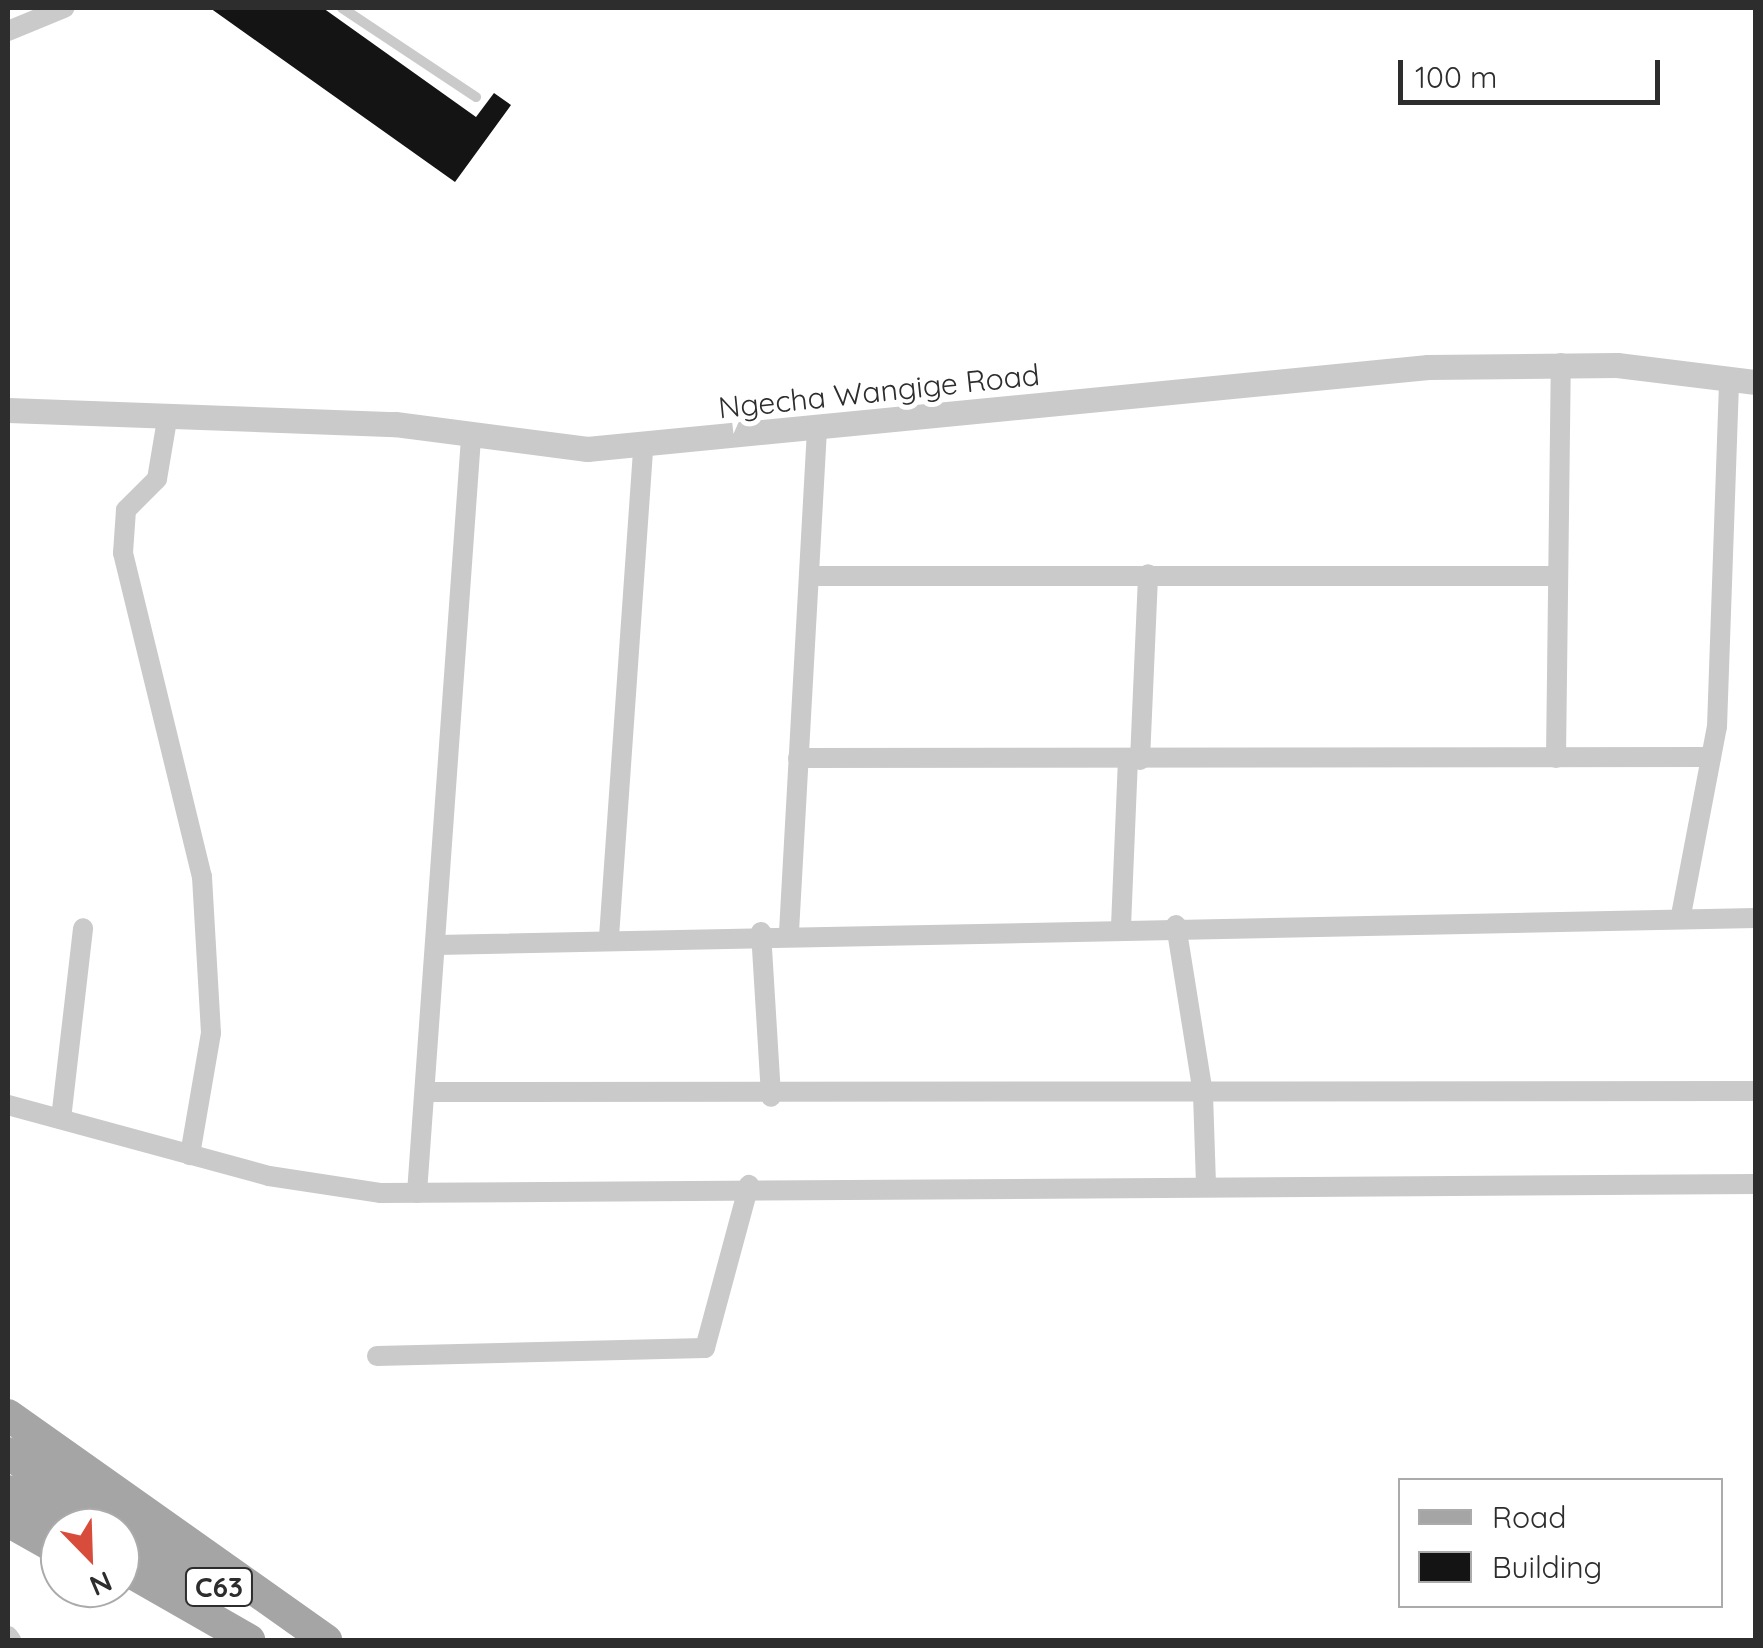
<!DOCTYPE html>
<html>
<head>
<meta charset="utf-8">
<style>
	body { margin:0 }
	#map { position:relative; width:1763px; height:1648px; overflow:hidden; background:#fff; font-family:Quicksand,sans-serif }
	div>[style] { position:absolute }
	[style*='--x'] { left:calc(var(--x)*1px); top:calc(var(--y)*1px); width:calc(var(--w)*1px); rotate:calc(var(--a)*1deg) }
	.building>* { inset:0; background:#141414 }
	.service>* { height:10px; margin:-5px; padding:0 5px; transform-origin:5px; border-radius:5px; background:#cacaca }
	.minor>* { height:20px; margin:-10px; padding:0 10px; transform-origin:10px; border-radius:10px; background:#cacaca }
	.tertiary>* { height:25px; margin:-12.5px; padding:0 12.5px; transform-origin:12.5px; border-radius:12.5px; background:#cacaca }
	.primary>* { height:32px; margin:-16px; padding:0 16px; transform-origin:16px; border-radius:16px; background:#a5a5a5 }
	span { translate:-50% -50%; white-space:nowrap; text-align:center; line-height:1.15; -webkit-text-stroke:10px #fff; paint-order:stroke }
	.shield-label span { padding:2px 8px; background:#fff; border:2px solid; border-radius:8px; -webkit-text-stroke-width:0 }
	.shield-label { font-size:28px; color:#2d2d2d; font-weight:700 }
	.street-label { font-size:30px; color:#2d2d2d }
	.frame { position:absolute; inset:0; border:10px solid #2d2d2d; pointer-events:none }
	.legend { position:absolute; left:1398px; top:1478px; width:325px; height:130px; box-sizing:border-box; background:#fff; border:2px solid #ababab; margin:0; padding:12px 18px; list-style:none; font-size:30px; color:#2d2d2d }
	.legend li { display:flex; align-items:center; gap:20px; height:50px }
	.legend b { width:50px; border:2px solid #ababab }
	.north { position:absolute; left:40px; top:1508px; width:100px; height:100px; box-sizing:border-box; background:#fff; border:2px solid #ababab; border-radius:50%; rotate:157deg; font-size:28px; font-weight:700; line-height:40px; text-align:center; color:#2d2d2d }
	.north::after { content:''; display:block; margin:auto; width:35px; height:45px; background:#d74c3b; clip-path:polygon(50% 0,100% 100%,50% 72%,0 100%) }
	.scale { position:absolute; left:1398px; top:60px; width:262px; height:45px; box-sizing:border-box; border:5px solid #2d2d2d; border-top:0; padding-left:12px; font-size:30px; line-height:35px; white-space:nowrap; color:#2d2d2d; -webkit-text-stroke:8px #fff; paint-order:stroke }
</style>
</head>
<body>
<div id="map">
	<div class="building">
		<div style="clip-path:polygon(210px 8px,323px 8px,476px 117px,494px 93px,511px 105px,455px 182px)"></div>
	</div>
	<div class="service">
		<div style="--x:342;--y:8;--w:161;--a:33.6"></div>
	</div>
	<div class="minor">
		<div style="--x:8;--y:31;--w:61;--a:-22.3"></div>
		<div style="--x:168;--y:414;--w:66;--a:99.6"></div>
		<div style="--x:157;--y:479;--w:44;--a:135"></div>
		<div style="--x:126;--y:510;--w:43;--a:94"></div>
		<div style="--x:123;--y:553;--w:333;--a:76.3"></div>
		<div style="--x:202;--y:877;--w:156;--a:86.7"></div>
		<div style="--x:211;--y:1033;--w:124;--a:99.8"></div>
		<div style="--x:809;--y:576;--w:746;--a:0"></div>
		<div style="--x:798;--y:758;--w:913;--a:-0.06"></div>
		<div style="--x:1556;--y:758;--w:395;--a:-89.3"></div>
		<div style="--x:1140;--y:760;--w:186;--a:-87.5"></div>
		<div style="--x:1681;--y:915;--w:191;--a:-79.2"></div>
		<div style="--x:1717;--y:727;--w:349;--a:-88"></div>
		<div style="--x:1176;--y:925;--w:171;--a:80.9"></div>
		<div style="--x:1203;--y:1094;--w:91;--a:88.1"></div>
		<div style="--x:1121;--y:926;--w:166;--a:-87.6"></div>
		<div style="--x:761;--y:932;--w:165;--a:86.5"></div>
		<div style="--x:789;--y:932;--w:504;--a:-86.81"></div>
		<div style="--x:609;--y:937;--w:491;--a:-86"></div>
		<div style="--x:437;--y:945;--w:1319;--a:-1.17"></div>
		<div style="--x:426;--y:1092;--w:1330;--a:-0.04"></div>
		<div style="--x:8;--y:1105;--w:270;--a:15.2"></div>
		<div style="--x:269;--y:1176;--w:112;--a:8.7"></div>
		<div style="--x:380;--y:1193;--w:1376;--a:-0.37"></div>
		<div style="--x:61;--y:1119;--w:192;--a:-83.4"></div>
		<div style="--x:417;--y:1193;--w:757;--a:-85.91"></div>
		<div style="--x:377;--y:1356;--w:328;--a:-1.4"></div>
		<div style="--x:705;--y:1348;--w:169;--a:-74.9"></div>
		<div style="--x:8;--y:1636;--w:5;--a:53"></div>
	</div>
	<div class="tertiary">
		<div style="--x:8;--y:410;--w:387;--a:2.1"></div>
		<div style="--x:395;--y:424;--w:194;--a:7.4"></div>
		<div style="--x:587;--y:449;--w:845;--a:-5.57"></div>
		<div style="--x:1428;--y:367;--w:189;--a:-0.6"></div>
		<div style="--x:1617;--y:365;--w:140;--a:7"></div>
	</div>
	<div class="primary">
		<div style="--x:8;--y:1415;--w:390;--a:35.3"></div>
		<div style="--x:8;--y:1453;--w:131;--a:35"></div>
		<div style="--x:8;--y:1491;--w:64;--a:35.4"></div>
		<div style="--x:8;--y:1521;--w:51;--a:29.6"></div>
		<div style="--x:120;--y:1531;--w:90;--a:30"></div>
		<div style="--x:120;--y:1566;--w:149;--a:29.8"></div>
	</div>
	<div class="shield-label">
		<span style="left:219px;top:1587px">C63</span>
	</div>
	<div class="street-label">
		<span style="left:879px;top:391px;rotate:-6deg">Ngecha Wangige Road</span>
	</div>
	<div class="frame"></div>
	<ul class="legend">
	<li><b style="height:12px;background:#a5a5a5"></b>Road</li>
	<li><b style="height:28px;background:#141414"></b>Building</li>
	</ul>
	<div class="north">N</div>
	<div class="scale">100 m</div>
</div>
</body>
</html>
